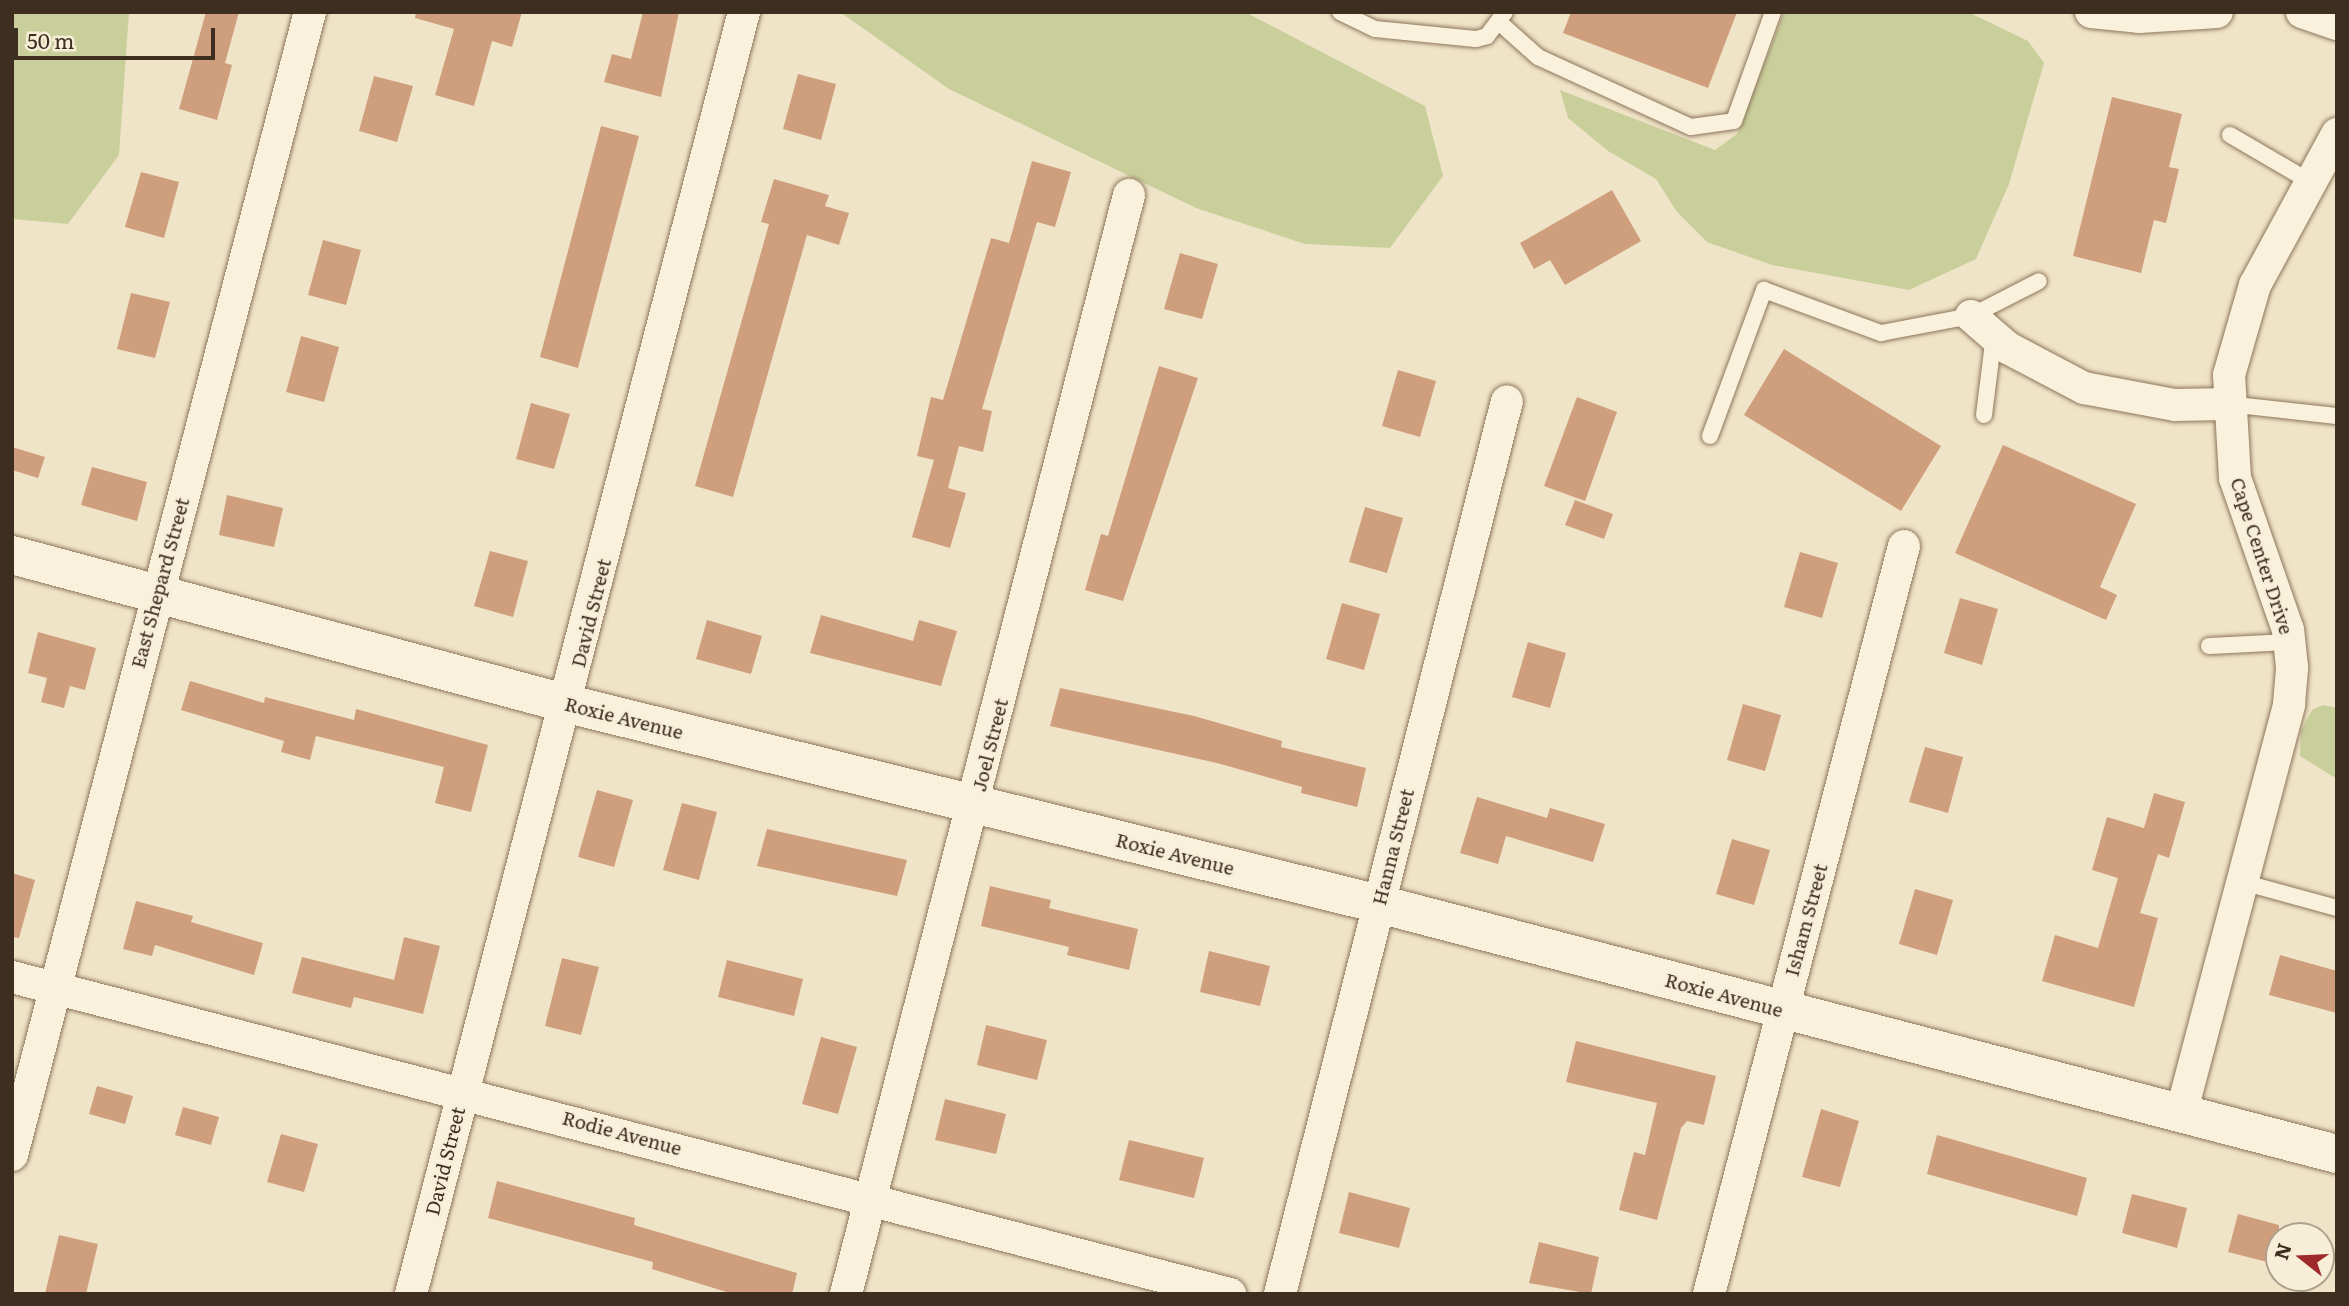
<!DOCTYPE html>
<html>
<head>
<meta charset="utf-8">
<style>
	body { margin:0 }
	#map { position:relative; width:2349px; height:1306px; overflow:hidden; background:#f0e4c8; font-family:Literata,serif }
	div>[style] { position:absolute }
	[style*='--x'] { left:calc(var(--x)*1px); top:calc(var(--y)*1px); width:calc(var(--w)*1px); rotate:calc(var(--a)*1deg) }
	.green>* { inset:0; background:#c9cf9b }
	.building>* { inset:0; background:#cf9f7d }
	.roads { filter:drop-shadow(0 0 2px #8d765c) drop-shadow(0 0 2px #8d765c) }
	.lane>* { height:16px; margin:-8px; padding:0 8px; transform-origin:8px; border-radius:8px; background:#faf1dc }
	.street>* { height:32px; margin:-16px; padding:0 16px; transform-origin:16px; border-radius:16px; background:#faf1dc }
	.secondary>* { height:38px; margin:-19px; padding:0 19px; transform-origin:19px; border-radius:19px; background:#faf1dc }
	span { translate:-50% -50%; white-space:nowrap; text-align:center; line-height:1.15; -webkit-text-stroke:5px #f7eed8; paint-order:stroke }
	.street-label { font-size:19px; color:#3d2e20 }
	.frame { position:absolute; inset:0; border:14px solid #3d2e20; pointer-events:none }
	.north { position:absolute; left:2265px; top:1222px; width:70px; height:70px; box-sizing:border-box; background:#f7eed8; border:2px solid #ada18e; border-radius:50%; rotate:288deg; font-size:19px; font-weight:700; line-height:28px; text-align:center; color:#3d2e20 }
	.north::after { content:''; display:block; margin:auto; width:24px; height:32px; background:#9e2a2b; clip-path:polygon(50% 0,100% 100%,50% 72%,0 100%) }
	.scale { position:absolute; left:14px; top:28px; width:201px; height:32px; box-sizing:border-box; border:4px solid #3d2e20; border-top:0; padding-left:9px; font-size:21px; line-height:24px; white-space:nowrap; color:#3d2e20; -webkit-text-stroke:5px #f7eed8; paint-order:stroke }
</style>
</head>
<body>
<div id="map">
	<div class="green">
		<div style="clip-path:polygon(12px 12px,129px 12px,119px 155px,68px 224px,12px 219px)"></div>
		<div style="clip-path:polygon(840px 12px,1245px 12px,1425px 106px,1443px 176px,1390px 248px,1305px 244px,1196px 208px,949px 89px)"></div>
		<div style="clip-path:polygon(1784px 12px,1968px 12px,2028px 41px,2044px 63px,2009px 184px,1976px 259px,1909px 290px,1772px 265px,1707px 242px,1677px 212px,1656px 179px,1608px 151px,1568px 118px,1560px 90px,1715px 150px,1737px 134px)"></div>
		<div style="clip-path:polygon(2323px 705px,2337px 708px,2337px 779px,2300px 756px,2301px 731px,2312px 710px)"></div>
	</div>
	<div class="building">
		<div style="clip-path:polygon(206px 12px,239px 12px,225px 63px,232px 65px,217px 120px,179px 109px)"></div>
		<div style="clip-path:polygon(416px 12px,522px 12px,512px 47px,492px 41px,474px 106px,435px 95px,454px 29px,415px 18px)"></div>
		<div style="clip-path:polygon(643px 12px,679px 12px,661px 97px,604px 82px,612px 54px,631px 59px)"></div>
		<div style="clip-path:polygon(1571px 12px,1737px 12px,1708px 88px,1563px 33px)"></div>
		<div style="clip-path:polygon(798px 74px,836px 84px,821px 140px,783px 129px)"></div>
		<div style="clip-path:polygon(374px 76px,413px 86px,397px 142px,359px 131px)"></div>
		<div style="clip-path:polygon(2112px 97px,2182px 114px,2169px 167px,2179px 169px,2166px 223px,2154px 220px,2141px 273px,2073px 256px)"></div>
		<div style="clip-path:polygon(601px 126px,639px 136px,578px 368px,540px 357px)"></div>
		<div style="clip-path:polygon(1032px 161px,1071px 172px,1055px 227px,1037px 222px,982px 409px,992px 411px,983px 452px,959px 446px,948px 488px,966px 493px,950px 548px,912px 537px,934px 460px,917px 456px,931px 397px,943px 400px,991px 238px,1009px 243px)"></div>
		<div style="clip-path:polygon(141px 172px,179px 182px,164px 238px,125px 227px)"></div>
		<div style="clip-path:polygon(774px 179px,829px 195px,825px 206px,849px 213px,839px 245px,807px 235px,733px 497px,695px 486px,769px 224px,761px 222px)"></div>
		<div style="clip-path:polygon(1612px 190px,1641px 241px,1565px 285px,1550px 260px,1534px 269px,1520px 243px)"></div>
		<div style="clip-path:polygon(323px 240px,361px 250px,346px 305px,308px 295px)"></div>
		<div style="clip-path:polygon(1180px 253px,1218px 264px,1202px 319px,1164px 309px)"></div>
		<div style="clip-path:polygon(131px 293px,170px 302px,155px 358px,117px 349px)"></div>
		<div style="clip-path:polygon(301px 336px,339px 347px,324px 402px,286px 392px)"></div>
		<div style="clip-path:polygon(1784px 349px,1941px 446px,1901px 511px,1744px 415px)"></div>
		<div style="clip-path:polygon(1159px 366px,1198px 378px,1123px 601px,1085px 590px,1101px 534px,1108px 536px)"></div>
		<div style="clip-path:polygon(1398px 370px,1436px 381px,1420px 437px,1382px 426px)"></div>
		<div style="clip-path:polygon(1577px 397px,1617px 412px,1585px 501px,1544px 486px)"></div>
		<div style="clip-path:polygon(531px 403px,570px 414px,554px 469px,516px 459px)"></div>
		<div style="clip-path:polygon(2003px 445px,2136px 504px,2100px 587px,2117px 595px,2106px 620px,1955px 553px)"></div>
		<div style="clip-path:polygon(12px 447px,45px 457px,38px 478px,12px 470px)"></div>
		<div style="clip-path:polygon(92px 467px,147px 482px,137px 521px,81px 505px)"></div>
		<div style="clip-path:polygon(227px 495px,283px 508px,274px 547px,219px 535px)"></div>
		<div style="clip-path:polygon(1575px 500px,1613px 514px,1604px 539px,1565px 525px)"></div>
		<div style="clip-path:polygon(1365px 507px,1403px 518px,1387px 573px,1349px 562px)"></div>
		<div style="clip-path:polygon(490px 551px,528px 561px,513px 617px,474px 606px)"></div>
		<div style="clip-path:polygon(1800px 552px,1838px 563px,1822px 618px,1784px 607px)"></div>
		<div style="clip-path:polygon(1960px 598px,1998px 609px,1982px 665px,1944px 653px)"></div>
		<div style="clip-path:polygon(1342px 603px,1380px 614px,1364px 670px,1326px 659px)"></div>
		<div style="clip-path:polygon(821px 615px,913px 641px,919px 620px,957px 631px,941px 686px,810px 653px)"></div>
		<div style="clip-path:polygon(707px 620px,762px 636px,751px 674px,696px 659px)"></div>
		<div style="clip-path:polygon(38px 632px,96px 648px,85px 690px,70px 686px,64px 708px,41px 702px,47px 678px,28px 673px)"></div>
		<div style="clip-path:polygon(1528px 642px,1566px 653px,1550px 708px,1512px 697px)"></div>
		<div style="clip-path:polygon(190px 681px,264px 703px,265px 697px,354px 720px,356px 709px,488px 745px,471px 812px,435px 803px,444px 767px,316px 736px,310px 760px,281px 752px,284px 741px,181px 710px)"></div>
		<div style="clip-path:polygon(1060px 688px,1194px 716px,1282px 741px,1281px 747px,1366px 768px,1357px 807px,1301px 793px,1302px 787px,1217px 763px,1050px 726px)"></div>
		<div style="clip-path:polygon(1743px 704px,1781px 715px,1765px 771px,1727px 760px)"></div>
		<div style="clip-path:polygon(1925px 747px,1963px 757px,1948px 813px,1909px 802px)"></div>
		<div style="clip-path:polygon(597px 790px,633px 800px,614px 867px,578px 857px)"></div>
		<div style="clip-path:polygon(2154px 793px,2185px 802px,2169px 858px,2158px 854px,2140px 913px,2158px 918px,2134px 1007px,2042px 981px,2055px 935px,2098px 948px,2118px 878px,2092px 870px,2107px 817px,2144px 828px)"></div>
		<div style="clip-path:polygon(1477px 797px,1547px 818px,1550px 808px,1605px 824px,1593px 862px,1506px 836px,1498px 864px,1460px 853px)"></div>
		<div style="clip-path:polygon(682px 803px,717px 812px,699px 880px,663px 870px)"></div>
		<div style="clip-path:polygon(767px 829px,907px 860px,897px 896px,757px 866px)"></div>
		<div style="clip-path:polygon(1732px 839px,1770px 850px,1754px 905px,1716px 894px)"></div>
		<div style="clip-path:polygon(12px 873px,35px 880px,19px 938px,12px 937px)"></div>
		<div style="clip-path:polygon(990px 886px,1051px 900px,1049px 908px,1138px 929px,1129px 970px,1067px 955px,1069px 947px,981px 926px)"></div>
		<div style="clip-path:polygon(1915px 889px,1953px 900px,1937px 955px,1899px 944px)"></div>
		<div style="clip-path:polygon(136px 901px,193px 916px,191px 922px,263px 943px,254px 975px,155px 945px,152px 956px,123px 949px)"></div>
		<div style="clip-path:polygon(404px 937px,440px 946px,423px 1014px,354px 997px,351px 1008px,292px 993px,302px 957px,394px 980px)"></div>
		<div style="clip-path:polygon(1209px 951px,1270px 966px,1260px 1006px,1200px 992px)"></div>
		<div style="clip-path:polygon(2280px 955px,2337px 971px,2337px 1013px,2269px 995px)"></div>
		<div style="clip-path:polygon(562px 958px,599px 967px,581px 1035px,545px 1026px)"></div>
		<div style="clip-path:polygon(727px 960px,803px 979px,794px 1016px,718px 997px)"></div>
		<div style="clip-path:polygon(986px 1025px,1047px 1040px,1037px 1080px,977px 1065px)"></div>
		<div style="clip-path:polygon(821px 1037px,857px 1047px,838px 1114px,802px 1104px)"></div>
		<div style="clip-path:polygon(1576px 1041px,1716px 1076px,1704px 1125px,1687px 1121px,1681px 1128px,1657px 1220px,1619px 1210px,1634px 1152px,1645px 1155px,1657px 1103px,1566px 1082px)"></div>
		<div style="clip-path:polygon(97px 1086px,133px 1096px,125px 1124px,89px 1114px)"></div>
		<div style="clip-path:polygon(945px 1099px,1006px 1114px,996px 1154px,935px 1140px)"></div>
		<div style="clip-path:polygon(183px 1107px,219px 1117px,211px 1145px,175px 1135px)"></div>
		<div style="clip-path:polygon(1821px 1109px,1859px 1121px,1840px 1187px,1802px 1177px)"></div>
		<div style="clip-path:polygon(281px 1134px,318px 1144px,304px 1192px,267px 1182px)"></div>
		<div style="clip-path:polygon(1937px 1135px,2087px 1178px,2077px 1216px,1927px 1174px)"></div>
		<div style="clip-path:polygon(1129px 1140px,1204px 1158px,1194px 1198px,1119px 1180px)"></div>
		<div style="clip-path:polygon(497px 1181px,635px 1218px,634px 1225px,797px 1273px,792px 1294px,733px 1294px,652px 1269px,653px 1262px,488px 1218px)"></div>
		<div style="clip-path:polygon(1349px 1192px,1410px 1208px,1399px 1248px,1339px 1233px)"></div>
		<div style="clip-path:polygon(2132px 1194px,2187px 1208px,2177px 1248px,2122px 1233px)"></div>
		<div style="clip-path:polygon(2238px 1214px,2279px 1225px,2279px 1265px,2228px 1252px)"></div>
		<div style="clip-path:polygon(59px 1235px,98px 1244px,86px 1294px,45px 1294px)"></div>
		<div style="clip-path:polygon(1539px 1242px,1599px 1257px,1591px 1294px,1529px 1283px)"></div>
	</div>
	<div class="roads">
		<div class="lane">
			<div style="--x:1340;--y:12;--w:39;--a:26"></div>
			<div style="--x:1375;--y:29;--w:101;--a:5.7"></div>
			<div style="--x:1476;--y:39;--w:11;--a:-15"></div>
			<div style="--x:1487;--y:36;--w:30;--a:-53"></div>
			<div style="--x:1500;--y:23;--w:51;--a:41.8"></div>
			<div style="--x:1538;--y:57;--w:168;--a:24.6"></div>
			<div style="--x:1691;--y:127;--w:43;--a:-7.9"></div>
			<div style="--x:1734;--y:121;--w:116;--a:-70.3"></div>
			<div style="--x:2230;--y:135;--w:95;--a:30.3"></div>
			<div style="--x:2228;--y:404;--w:110;--a:6.3"></div>
			<div style="--x:1984;--y:415;--w:81;--a:-82.9"></div>
			<div style="--x:1710;--y:436;--w:156;--a:-69.7"></div>
			<div style="--x:1764;--y:290;--w:125;--a:20.2"></div>
			<div style="--x:1881;--y:333;--w:92;--a:-10.7"></div>
			<div style="--x:1971;--y:316;--w:76;--a:-27.2"></div>
			<div style="--x:2209;--y:646;--w:80;--a:-2.9"></div>
			<div style="--x:2242;--y:882;--w:98;--a:15.3"></div>
		</div>
		<div class="street">
			<div style="--x:2091;--y:12;--w:48;--a:5.9"></div>
			<div style="--x:2139;--y:17;--w:78;--a:-3.7"></div>
			<div style="--x:2302;--y:12;--w:37;--a:19"></div>
			<div style="--x:1971;--y:316;--w:49;--a:40.9"></div>
			<div style="--x:2008;--y:348;--w:86;--a:27.8"></div>
			<div style="--x:2084;--y:388;--w:93;--a:10.6"></div>
			<div style="--x:2175;--y:405;--w:53;--a:-1.1"></div>
			<div style="--x:12;--y:977;--w:1259;--a:14.59"></div>
			<div style="--x:2181;--y:1114;--w:424;--a:-75.2"></div>
			<div style="--x:2289;--y:704;--w:37;--a:-85"></div>
			<div style="--x:2292;--y:667;--w:37;--a:-96"></div>
			<div style="--x:2288;--y:630;--w:161;--a:-109.2"></div>
			<div style="--x:2235;--y:478;--w:103;--a:-93.3"></div>
			<div style="--x:2229;--y:375;--w:94;--a:-73.9"></div>
			<div style="--x:2255;--y:285;--w:172;--a:-61.5"></div>
			<div style="--x:12;--y:1155;--w:1181;--a:-75.39"></div>
			<div style="--x:411;--y:1294;--w:1325;--a:-75.44"></div>
			<div style="--x:846;--y:1294;--w:1135;--a:-75.56"></div>
			<div style="--x:1280;--y:1294;--w:921;--a:-75.74"></div>
			<div style="--x:1709;--y:1294;--w:773;--a:-75.39"></div>
		</div>
		<div class="secondary">
			<div style="--x:12;--y:555;--w:576;--a:15"></div>
			<div style="--x:568;--y:704;--w:835;--a:13.85"></div>
			<div style="--x:1379;--y:904;--w:990;--a:14.63"></div>
		</div>
	</div>
	<div class="street-label">
		<span style="left:2262px;top:556px;rotate:72deg">Cape Center Drive</span>
		<span style="left:160px;top:583px;rotate:-75deg">East Shepard Street</span>
		<span style="left:591px;top:613px;rotate:-76deg">David Street</span>
		<span style="left:624px;top:718px;rotate:14deg">Roxie Avenue</span>
		<span style="left:990px;top:745px;rotate:-76deg">Joel Street</span>
		<span style="left:1393px;top:847px;rotate:-76deg">Hanna Street</span>
		<span style="left:1175px;top:854px;rotate:14deg">Roxie Avenue</span>
		<span style="left:1806px;top:920px;rotate:-75deg">Isham Street</span>
		<span style="left:1724px;top:995px;rotate:15deg">Roxie Avenue</span>
		<span style="left:622px;top:1133px;rotate:15deg">Rodie Avenue</span>
		<span style="left:445px;top:1161px;rotate:-76deg">David Street</span>
	</div>
	<div class="frame"></div>
	<div class="north">N</div>
	<div class="scale">50 m</div>
</div>
</body>
</html>
